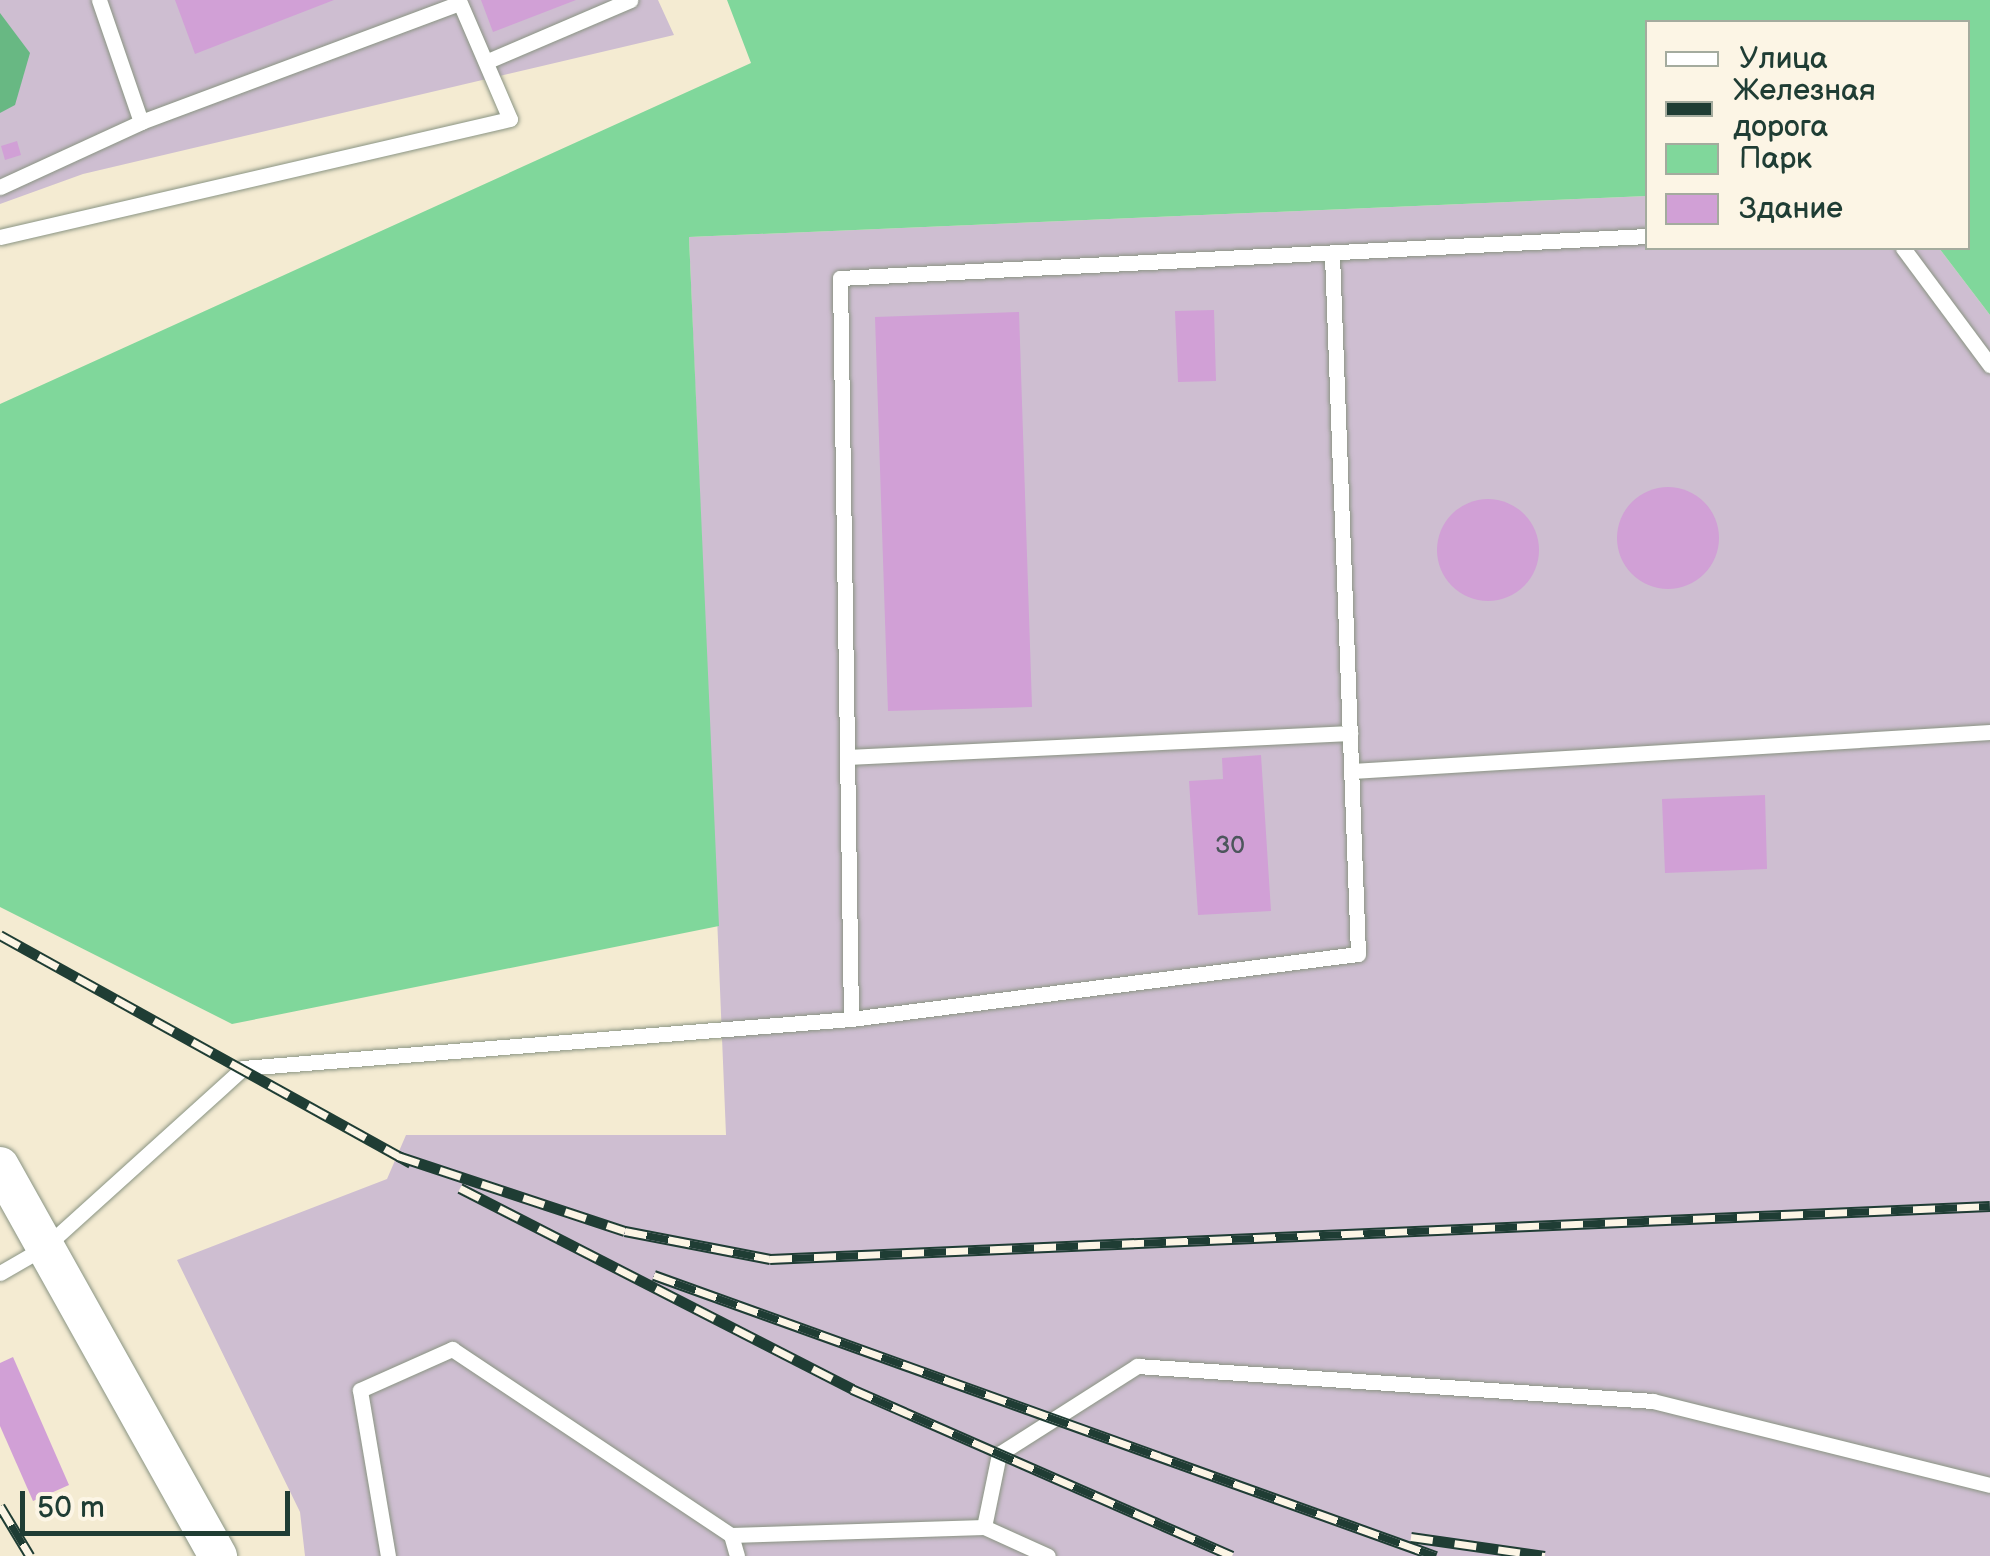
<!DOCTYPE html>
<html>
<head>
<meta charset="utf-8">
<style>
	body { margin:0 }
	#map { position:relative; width:1990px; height:1556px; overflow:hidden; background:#f4ebd2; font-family:"Balsamiq Sans",sans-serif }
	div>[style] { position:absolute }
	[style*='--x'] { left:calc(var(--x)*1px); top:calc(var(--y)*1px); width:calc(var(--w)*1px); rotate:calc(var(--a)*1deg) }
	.industrial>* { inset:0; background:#cebed1 }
	.green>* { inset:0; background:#80d79b }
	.forest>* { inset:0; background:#68b883 }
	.building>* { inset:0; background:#d1a0d6 }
	.round { border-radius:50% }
	.roads { filter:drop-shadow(0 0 2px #8a9483) drop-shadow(0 0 2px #8a9483) }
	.service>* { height:15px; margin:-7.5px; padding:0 7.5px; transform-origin:7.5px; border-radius:7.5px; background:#fff }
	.tertiary>* { height:38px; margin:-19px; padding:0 19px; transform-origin:19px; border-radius:19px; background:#fff }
	.rail>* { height:11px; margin-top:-5.5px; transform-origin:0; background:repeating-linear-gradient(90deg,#fcf5e5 0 22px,#1f3d34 0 44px); box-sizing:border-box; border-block:2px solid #1f3d34 }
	span { translate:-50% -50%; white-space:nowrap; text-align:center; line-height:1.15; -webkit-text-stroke:10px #fcf5e5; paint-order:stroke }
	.number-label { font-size:25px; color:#4c565c }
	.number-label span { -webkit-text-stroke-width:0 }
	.legend { position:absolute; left:1645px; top:20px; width:325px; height:230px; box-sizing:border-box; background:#fcf5e5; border:2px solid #a4ab9e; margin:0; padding:12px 18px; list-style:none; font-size:30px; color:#1f3d34 }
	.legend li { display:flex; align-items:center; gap:20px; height:50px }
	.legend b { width:50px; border:2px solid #a4ab9e }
	.scale { position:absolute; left:20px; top:1491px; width:270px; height:45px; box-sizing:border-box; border:5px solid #1f3d34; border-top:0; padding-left:12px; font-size:30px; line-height:35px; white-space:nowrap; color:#1f3d34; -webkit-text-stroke:8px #fcf5e5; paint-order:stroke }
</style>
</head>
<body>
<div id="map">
	<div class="industrial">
		<div style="clip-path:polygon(0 0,658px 0,674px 35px,83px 174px,0 204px)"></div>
		<div style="clip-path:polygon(1647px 196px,1648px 248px,1939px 248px,1990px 315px,1990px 1556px,305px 1556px,300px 1512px,177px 1260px,387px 1179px,406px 1135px,726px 1135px,689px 237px)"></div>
	</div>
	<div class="green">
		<div style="clip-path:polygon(727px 0,1990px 0,1990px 315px,1939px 248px,1968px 248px,1968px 22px,1648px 22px,1647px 196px,689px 237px,719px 926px,232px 1024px,0 907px,0 404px,751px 63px)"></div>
	</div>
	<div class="forest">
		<div style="clip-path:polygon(0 13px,30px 53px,15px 105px,0 113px)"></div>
	</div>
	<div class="building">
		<div style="clip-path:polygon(175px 0,334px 0,195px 54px)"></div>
		<div style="clip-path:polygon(481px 0,576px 0,493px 32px)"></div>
		<div style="clip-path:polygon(17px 141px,21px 155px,5px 160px,1px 146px)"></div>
		<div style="clip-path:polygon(1214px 310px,1216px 381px,1178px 382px,1175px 311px)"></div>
		<div style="clip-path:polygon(1019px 312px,1032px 707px,888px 711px,875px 317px)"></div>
		<div class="round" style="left:1617px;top:487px;width:102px;height:102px"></div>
		<div class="round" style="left:1437px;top:499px;width:102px;height:102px"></div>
		<div style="clip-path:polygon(1261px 755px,1271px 911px,1198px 915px,1189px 781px,1223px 779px,1222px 758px)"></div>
		<div style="clip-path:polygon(1765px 795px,1767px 869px,1665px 873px,1662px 799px)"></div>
		<div style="clip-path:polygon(13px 1357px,69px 1485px,33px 1501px,0 1426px,0 1363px)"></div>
	</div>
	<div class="roads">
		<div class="service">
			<div style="--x:99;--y:0;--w:129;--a:71"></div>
			<div style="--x:488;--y:61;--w:155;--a:-23.2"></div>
			<div style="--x:0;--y:187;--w:155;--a:-24.7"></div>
			<div style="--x:141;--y:122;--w:340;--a:-20.5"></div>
			<div style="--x:460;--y:3;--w:126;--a:66.7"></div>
			<div style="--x:510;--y:119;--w:523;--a:166.97"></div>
			<div style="--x:1903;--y:248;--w:146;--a:53.4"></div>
			<div style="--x:847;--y:757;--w:504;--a:-2.73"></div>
			<div style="--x:1352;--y:771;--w:639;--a:-3.5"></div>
			<div style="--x:851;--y:1019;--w:741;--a:-90.85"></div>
			<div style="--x:840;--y:278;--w:809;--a:-2.98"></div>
			<div style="--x:0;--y:1273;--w:52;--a:-30"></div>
			<div style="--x:45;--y:1247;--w:267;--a:-42.1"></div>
			<div style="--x:243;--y:1068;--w:610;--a:-4.61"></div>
			<div style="--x:851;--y:1019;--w:511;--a:-7.31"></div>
			<div style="--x:1358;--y:954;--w:700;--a:-92.13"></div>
			<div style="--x:984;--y:1527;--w:75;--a:-78.4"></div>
			<div style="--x:999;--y:1454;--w:164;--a:-32.5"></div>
			<div style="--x:1137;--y:1366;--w:517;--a:3.88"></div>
			<div style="--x:1653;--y:1401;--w:347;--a:14"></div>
			<div style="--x:731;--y:1535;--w:253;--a:-1.8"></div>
			<div style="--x:984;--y:1527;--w:70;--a:24.4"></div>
			<div style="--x:388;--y:1556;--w:168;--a:-99.6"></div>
			<div style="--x:360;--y:1390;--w:101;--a:-24"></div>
			<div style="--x:452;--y:1349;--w:335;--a:33.7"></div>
			<div style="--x:731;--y:1535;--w:22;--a:74"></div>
		</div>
		<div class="tertiary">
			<div style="--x:0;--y:1166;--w:447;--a:60.8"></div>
		</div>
	</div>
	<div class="rail">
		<div style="--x:0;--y:935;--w:470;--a:29"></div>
		<div style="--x:398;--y:1156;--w:239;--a:18.3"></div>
		<div style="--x:625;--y:1231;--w:148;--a:10.9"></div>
		<div style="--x:770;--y:1259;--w:1221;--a:-2.49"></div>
		<div style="--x:460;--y:1188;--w:441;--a:27.1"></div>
		<div style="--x:852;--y:1389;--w:415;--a:23.7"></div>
		<div style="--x:654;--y:1275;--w:831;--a:19.77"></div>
		<div style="--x:0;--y:1506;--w:58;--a:59"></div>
		<div style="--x:1411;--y:1537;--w:135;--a:8.1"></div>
	</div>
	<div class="number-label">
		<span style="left:1230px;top:846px">30</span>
	</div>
	<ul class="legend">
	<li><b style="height:12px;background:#fff"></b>Улица</li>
	<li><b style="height:12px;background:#1f3d34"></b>Железная дорога</li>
	<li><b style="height:28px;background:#80d79b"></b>Парк</li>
	<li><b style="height:28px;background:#d1a0d6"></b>Здание</li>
	</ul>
	<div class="scale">50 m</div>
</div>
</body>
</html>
